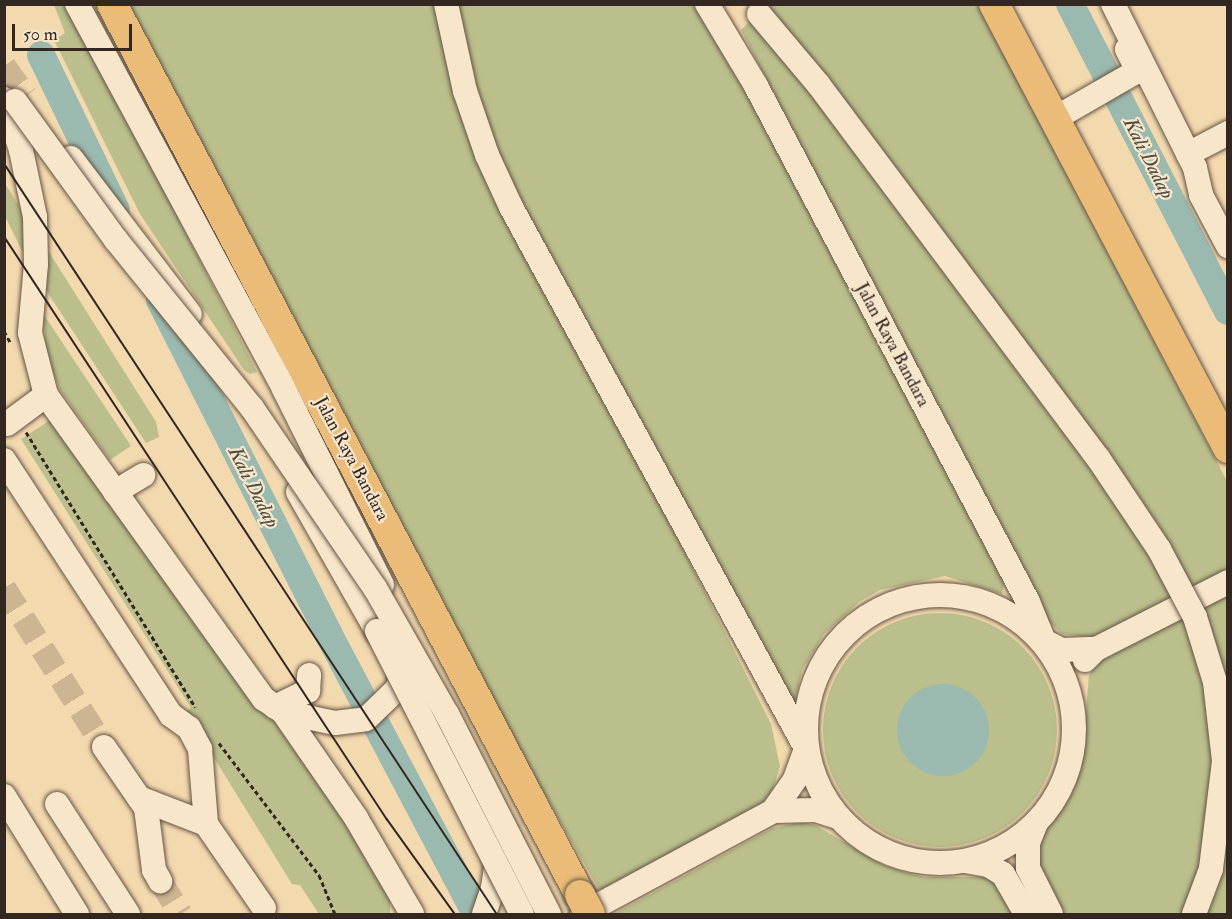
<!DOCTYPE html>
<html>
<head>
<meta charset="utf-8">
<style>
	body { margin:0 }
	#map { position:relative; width:1232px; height:919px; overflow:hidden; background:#f3d9ae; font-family:"IM FELL Double Pica",serif }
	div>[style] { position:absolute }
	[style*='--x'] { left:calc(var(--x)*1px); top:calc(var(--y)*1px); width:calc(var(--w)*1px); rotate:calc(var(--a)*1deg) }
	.green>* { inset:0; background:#babf8b }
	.round { border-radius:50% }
	.water>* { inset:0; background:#9bbaaf }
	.river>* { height:28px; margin:-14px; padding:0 14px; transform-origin:14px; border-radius:14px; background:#9bbaaf }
	.minor-tunnel>* { height:24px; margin-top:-12px; transform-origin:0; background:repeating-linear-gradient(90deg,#cdb592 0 24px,transparent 0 36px) }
	.path>* { height:3px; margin-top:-1.5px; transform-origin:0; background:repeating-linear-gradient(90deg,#332722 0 4.5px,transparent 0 7.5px) }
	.roads { filter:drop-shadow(0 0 2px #635445) drop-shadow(0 0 2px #635445) }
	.minor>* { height:24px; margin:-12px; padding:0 12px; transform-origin:12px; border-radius:12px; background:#f7e6ca }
	.minor>.ring { margin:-12px; padding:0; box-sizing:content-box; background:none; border:24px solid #f7e6ca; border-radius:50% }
	.major>* { height:30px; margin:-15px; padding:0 15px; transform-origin:15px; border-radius:15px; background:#eabc77 }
	.tram>* { height:1.5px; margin:-0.75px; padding:0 0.75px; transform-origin:0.75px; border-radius:0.75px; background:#332722 }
	.bridges { filter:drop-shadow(0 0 2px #635445) drop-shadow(0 0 2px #635445) }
	.minor-bridge>* { height:24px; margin:-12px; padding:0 12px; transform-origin:12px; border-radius:12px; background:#f7e6ca }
	.major-bridge>* { height:30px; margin:-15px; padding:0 15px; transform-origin:15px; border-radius:15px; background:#eabc77 }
	span { translate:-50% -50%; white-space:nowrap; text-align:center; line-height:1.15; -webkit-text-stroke:4.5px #f7e6ca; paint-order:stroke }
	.street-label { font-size:18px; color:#332722 }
	.water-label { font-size:20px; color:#4d4c45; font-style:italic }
	.frame { position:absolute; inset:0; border:6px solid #332722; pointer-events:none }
	.scale { position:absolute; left:12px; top:24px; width:120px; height:27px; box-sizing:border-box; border:3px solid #332722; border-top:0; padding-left:8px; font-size:18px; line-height:21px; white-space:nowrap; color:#332722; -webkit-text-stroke:4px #f7e6ca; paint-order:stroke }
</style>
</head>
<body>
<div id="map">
	<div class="green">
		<div style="clip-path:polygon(54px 5px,69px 5px,257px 372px,250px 374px,244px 370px,140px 214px,54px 40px,65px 33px)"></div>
		<div style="clip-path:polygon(125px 5px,436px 5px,443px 45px,666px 515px,771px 724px,780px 766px,769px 802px,603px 896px,478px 678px)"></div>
		<div style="clip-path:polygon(452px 5px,694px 5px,733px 68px,1005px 579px,1002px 594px,945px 576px,880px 590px,859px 602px,824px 634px,802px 670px,794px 704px,511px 188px,484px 123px)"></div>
		<div style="clip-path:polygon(765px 5px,978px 5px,1227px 481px,1227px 573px,1099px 638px,1062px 634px,1045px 618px,741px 30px)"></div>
		<div style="clip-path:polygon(4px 182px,26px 217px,25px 257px,5px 216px)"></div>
		<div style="clip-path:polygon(49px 252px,156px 422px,159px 437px,146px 443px,46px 290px)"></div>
		<div style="clip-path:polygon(42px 312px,131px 446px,110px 460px,60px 390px,48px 359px)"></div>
		<div style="clip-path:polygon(52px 419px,362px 840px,390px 897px,390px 914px,319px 914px,300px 885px,292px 884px,200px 735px,187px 711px,191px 708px,21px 439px)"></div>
		<div style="clip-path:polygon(1227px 590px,1227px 914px,1063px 914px,1036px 864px,1036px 843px,1063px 806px,1081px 767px,1089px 675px,1105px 655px)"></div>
		<div class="round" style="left:823px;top:613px;width:234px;height:234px"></div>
		<div style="clip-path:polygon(801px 822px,815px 825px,885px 866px,904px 872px,925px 877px,984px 877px,994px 881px,1014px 914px,614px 914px,773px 828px)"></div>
	</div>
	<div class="water">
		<div class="round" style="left:897px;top:684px;width:92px;height:92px"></div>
	</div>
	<div class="river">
		<div style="--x:1070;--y:4;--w:345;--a:62.8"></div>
		<div style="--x:41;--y:55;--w:172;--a:64.2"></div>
		<div style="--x:160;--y:300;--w:375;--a:63.2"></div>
		<div style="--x:329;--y:635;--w:315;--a:62.2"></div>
	</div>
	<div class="minor-tunnel">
		<div style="--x:4;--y:66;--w:37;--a:54"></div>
		<div style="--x:4;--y:588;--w:188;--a:57.8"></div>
		<div style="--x:160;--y:881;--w:39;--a:58"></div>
	</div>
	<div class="path">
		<div style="--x:4;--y:331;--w:13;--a:61"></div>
		<div style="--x:26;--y:432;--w:323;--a:58.4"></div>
		<div style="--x:219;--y:743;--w:166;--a:52.9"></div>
		<div style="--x:319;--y:875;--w:42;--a:67.7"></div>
	</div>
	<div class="roads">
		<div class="minor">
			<div style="--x:77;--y:4;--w:437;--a:61.7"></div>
			<div style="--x:284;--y:389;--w:219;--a:63.4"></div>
			<div style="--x:446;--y:4;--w:89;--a:77.7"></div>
			<div style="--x:465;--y:91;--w:68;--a:71"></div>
			<div style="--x:487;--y:155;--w:57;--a:65.2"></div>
			<div style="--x:511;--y:207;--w:616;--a:61.4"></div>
			<div style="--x:707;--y:4;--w:96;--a:59.1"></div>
			<div style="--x:756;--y:86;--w:583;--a:62.2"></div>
			<div style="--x:1028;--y:602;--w:42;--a:67.7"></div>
			<div style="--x:1044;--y:641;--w:20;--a:27"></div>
			<div style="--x:1062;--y:650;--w:34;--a:-2"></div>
			<div style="--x:1113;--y:4;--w:183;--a:63.4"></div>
			<div style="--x:1195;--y:168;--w:28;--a:77"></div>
			<div style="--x:1201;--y:195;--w:58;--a:62.1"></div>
			<div style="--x:4;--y:99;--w:54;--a:71.6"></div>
			<div style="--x:21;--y:150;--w:68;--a:78.2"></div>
			<div style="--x:35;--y:217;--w:47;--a:88.8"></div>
			<div style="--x:36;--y:264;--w:69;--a:95"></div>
			<div style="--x:30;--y:333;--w:64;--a:75.5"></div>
			<div style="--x:46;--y:395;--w:374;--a:54.4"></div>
			<div style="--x:264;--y:699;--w:23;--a:34"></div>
			<div style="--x:283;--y:712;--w:129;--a:55.4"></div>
			<div style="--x:356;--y:818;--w:111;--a:59.7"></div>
			<div style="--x:1054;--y:119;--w:92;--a:-29.9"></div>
			<div style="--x:1134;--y:73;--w:6;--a:-72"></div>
			<div style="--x:1136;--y:67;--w:20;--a:-117"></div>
			<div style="--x:1188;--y:154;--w:45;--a:-27.7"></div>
			<div style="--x:71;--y:158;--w:196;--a:52.7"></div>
			<div style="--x:7;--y:424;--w:49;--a:-36.6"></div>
			<div style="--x:4;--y:460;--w:305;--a:56.8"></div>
			<div style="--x:171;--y:715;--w:22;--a:36"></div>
			<div style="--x:189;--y:728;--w:24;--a:62"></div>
			<div style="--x:200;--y:749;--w:75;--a:85.4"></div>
			<div style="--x:115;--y:492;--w:33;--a:-31"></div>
			<div style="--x:298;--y:492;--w:160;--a:60.4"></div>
			<div class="ring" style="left:806px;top:595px;width:244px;height:244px"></div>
			<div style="--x:1085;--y:660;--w:16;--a:-45"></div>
			<div style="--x:1096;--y:649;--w:148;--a:-26.9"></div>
			<div style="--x:275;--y:707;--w:37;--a:-26"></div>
			<div style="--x:308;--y:691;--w:16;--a:-86"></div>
			<div style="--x:283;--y:712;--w:53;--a:11.9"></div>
			<div style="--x:335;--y:723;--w:31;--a:-7"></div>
			<div style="--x:366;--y:719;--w:43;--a:-44.1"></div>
			<div style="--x:397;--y:689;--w:28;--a:-72"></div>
			<div style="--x:104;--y:747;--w:74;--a:55.5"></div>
			<div style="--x:146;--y:808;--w:63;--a:82.6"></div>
			<div style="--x:154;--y:870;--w:13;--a:61"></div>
			<div style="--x:4;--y:796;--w:139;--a:58.3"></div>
			<div style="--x:139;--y:798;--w:72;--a:21.2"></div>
			<div style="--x:206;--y:824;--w:102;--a:55.4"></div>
			<div style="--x:57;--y:804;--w:131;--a:57.2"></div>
			<div style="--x:773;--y:811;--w:43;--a:-1.3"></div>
			<div style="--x:816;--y:810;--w:23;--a:18"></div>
			<div style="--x:1036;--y:823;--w:22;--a:112"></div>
			<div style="--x:1028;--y:843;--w:25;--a:90"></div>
			<div style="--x:1028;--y:868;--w:51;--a:63.4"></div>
			<div style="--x:965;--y:861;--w:23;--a:10"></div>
			<div style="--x:988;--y:865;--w:17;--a:31"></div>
			<div style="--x:1003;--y:874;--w:46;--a:60.1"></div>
			<div style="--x:484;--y:914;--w:28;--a:-71"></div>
			<div style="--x:493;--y:888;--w:35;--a:-82"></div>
			<div style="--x:582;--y:914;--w:217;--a:-28.3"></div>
			<div style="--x:773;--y:811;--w:39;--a:-55"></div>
			<div style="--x:795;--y:779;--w:33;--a:-70"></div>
		</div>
		<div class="major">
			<div style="--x:112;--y:4;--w:1006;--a:62.29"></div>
			<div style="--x:994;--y:4;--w:502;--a:62.21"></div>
		</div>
	</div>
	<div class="tram">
		<div style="--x:4;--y:163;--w:898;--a:56.72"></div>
		<div style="--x:4;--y:236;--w:698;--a:56.7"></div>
		<div style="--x:387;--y:819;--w:117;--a:54.4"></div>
	</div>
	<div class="bridges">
		<div class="minor-bridge">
			<div style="--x:759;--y:14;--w:92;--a:49.9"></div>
			<div style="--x:818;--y:84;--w:467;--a:53.2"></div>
			<div style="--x:1098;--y:458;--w:110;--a:56.2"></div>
			<div style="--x:1159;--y:549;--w:77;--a:62.1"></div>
			<div style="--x:1195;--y:617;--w:68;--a:72.9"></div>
			<div style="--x:1215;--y:682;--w:80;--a:83.5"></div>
			<div style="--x:1224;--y:761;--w:109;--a:96.9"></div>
			<div style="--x:1211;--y:869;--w:48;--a:110.7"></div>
			<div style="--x:15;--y:101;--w:172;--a:54"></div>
			<div style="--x:116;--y:240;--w:216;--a:51"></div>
			<div style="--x:252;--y:408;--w:218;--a:55.7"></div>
			<div style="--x:375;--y:588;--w:145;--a:60.3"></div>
			<div style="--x:447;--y:714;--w:225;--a:63"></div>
			<div style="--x:377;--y:631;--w:318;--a:62.9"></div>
		</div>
		<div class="major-bridge">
			<div style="--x:580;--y:895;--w:21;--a:62"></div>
		</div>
	</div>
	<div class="street-label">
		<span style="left:892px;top:345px;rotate:62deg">Jalan Raya Bandara</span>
		<span style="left:351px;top:459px;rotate:62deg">Jalan Raya Bandara</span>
	</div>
	<div class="water-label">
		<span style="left:1149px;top:158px;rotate:63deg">Kali Dadap</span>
		<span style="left:254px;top:487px;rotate:63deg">Kali Dadap</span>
	</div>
	<div class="frame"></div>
	<div class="scale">50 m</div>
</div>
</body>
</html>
